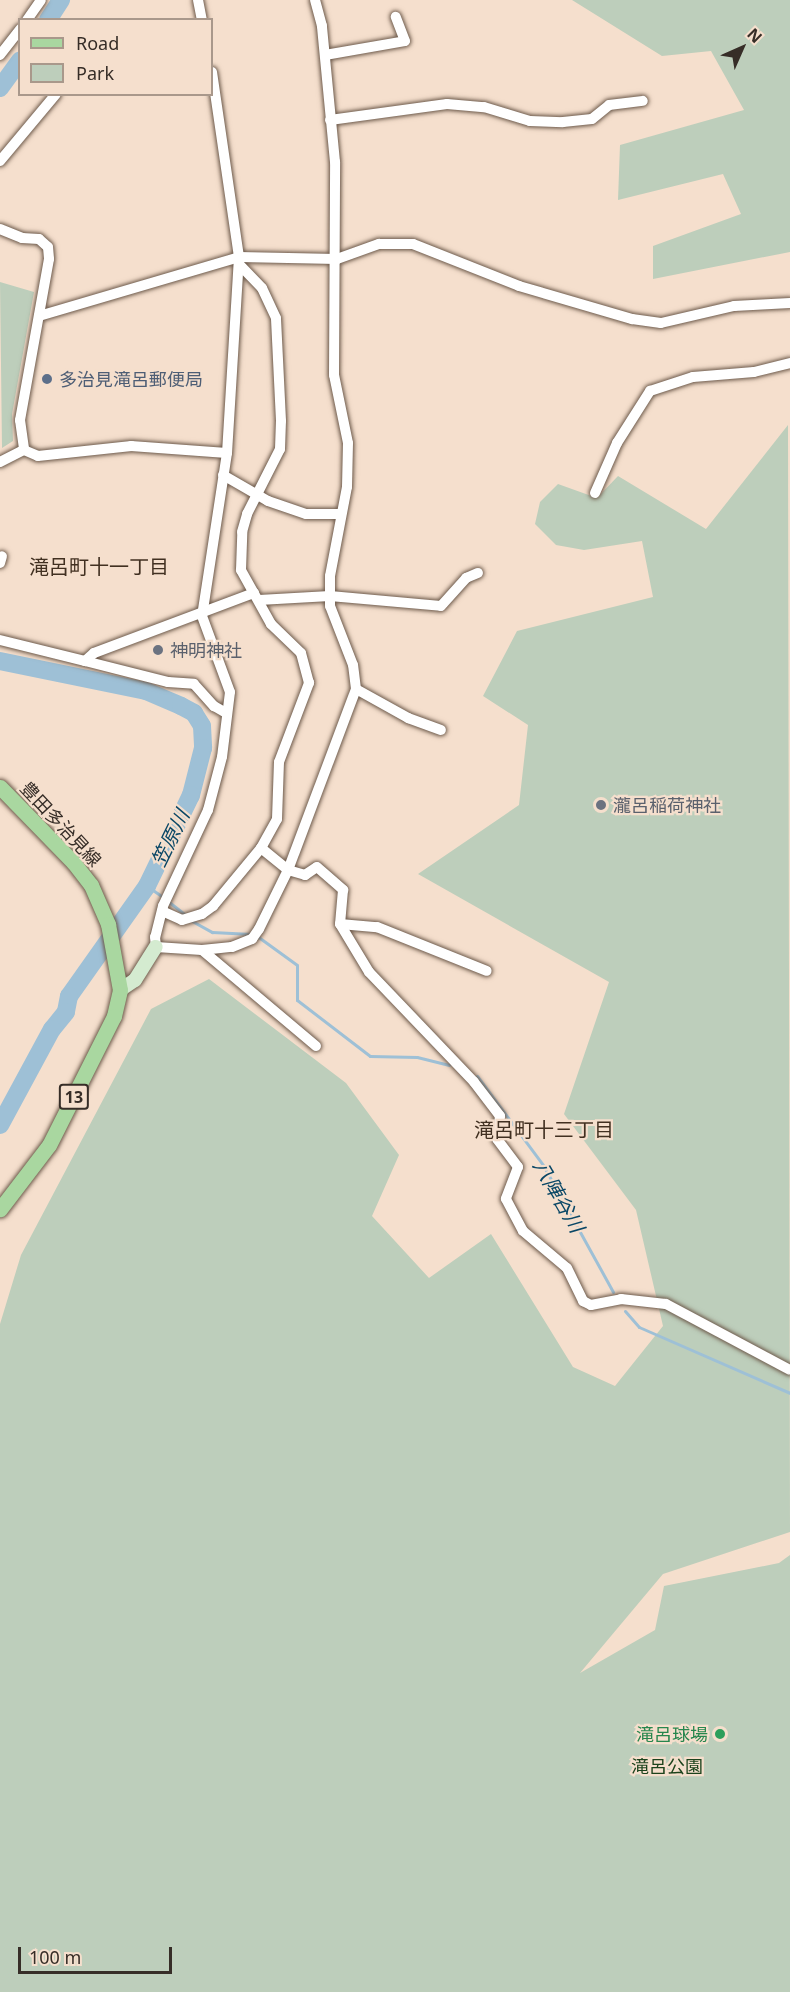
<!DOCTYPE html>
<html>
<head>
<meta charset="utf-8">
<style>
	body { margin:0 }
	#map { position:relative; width:790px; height:1992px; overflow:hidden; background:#f5dfcd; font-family:"Noto Sans","Noto Sans JP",sans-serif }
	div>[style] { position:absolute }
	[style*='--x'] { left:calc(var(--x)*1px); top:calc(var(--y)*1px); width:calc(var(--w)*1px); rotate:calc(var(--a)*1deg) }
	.green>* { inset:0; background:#bdcebb }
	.stream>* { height:3px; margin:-1.5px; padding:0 1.5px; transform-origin:1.5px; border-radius:1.5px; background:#9ec0d6 }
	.river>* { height:18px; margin:-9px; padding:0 9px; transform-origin:9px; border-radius:9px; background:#9ec0d6 }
	.roads { filter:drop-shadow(0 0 2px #6d5a4b) drop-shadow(0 0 2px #6d5a4b) }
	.street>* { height:10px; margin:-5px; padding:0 5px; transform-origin:5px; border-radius:5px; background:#fff }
	.secondary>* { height:14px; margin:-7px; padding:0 7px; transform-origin:7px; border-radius:7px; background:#d4ebd0 }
	.primary>* { height:15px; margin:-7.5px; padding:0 7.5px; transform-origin:7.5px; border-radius:7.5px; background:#a9d7a0 }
	.dots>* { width:16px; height:16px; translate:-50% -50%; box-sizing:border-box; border:3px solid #f5dfcd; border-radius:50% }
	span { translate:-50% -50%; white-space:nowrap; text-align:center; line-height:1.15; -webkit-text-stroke:4.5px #f5dfcd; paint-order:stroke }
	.shield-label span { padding:2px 4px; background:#f5dfcd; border:2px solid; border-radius:4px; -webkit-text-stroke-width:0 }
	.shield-label { font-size:16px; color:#362d27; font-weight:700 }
	.service-label { font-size:18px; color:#4e5e75 }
	.left { translate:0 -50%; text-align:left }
	.worship-label { font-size:18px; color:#5b616d }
	.street-label { font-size:18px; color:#362d27 }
	.leisure-label { font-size:18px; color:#27864d }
	.right { translate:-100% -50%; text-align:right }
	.park-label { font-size:18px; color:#1c431c }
	.neighbourhood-label { font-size:20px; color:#413021 }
	.water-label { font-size:20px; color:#0a4766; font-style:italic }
	.legend { position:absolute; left:18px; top:18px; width:195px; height:78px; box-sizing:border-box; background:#f5dfcd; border:2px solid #a9988b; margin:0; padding:8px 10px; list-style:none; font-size:18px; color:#362d27 }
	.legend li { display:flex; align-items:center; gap:12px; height:30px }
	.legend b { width:30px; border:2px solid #a9988b }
	.north { position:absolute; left:712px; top:18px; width:60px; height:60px; -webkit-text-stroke:4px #f5dfcd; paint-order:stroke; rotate:45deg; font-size:16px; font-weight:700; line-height:24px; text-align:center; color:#362d27 }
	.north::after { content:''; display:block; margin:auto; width:21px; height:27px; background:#362d27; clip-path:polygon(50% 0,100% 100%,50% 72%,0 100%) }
	.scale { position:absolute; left:18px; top:1947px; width:154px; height:27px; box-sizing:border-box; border:3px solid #362d27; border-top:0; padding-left:8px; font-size:18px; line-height:21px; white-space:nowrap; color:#362d27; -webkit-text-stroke:4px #f5dfcd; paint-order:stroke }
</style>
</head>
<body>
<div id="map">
	<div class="green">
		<div style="clip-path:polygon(572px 0,790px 0,790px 252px,653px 279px,653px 246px,741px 214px,723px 174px,618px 200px,620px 145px,744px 110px,711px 51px,662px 56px)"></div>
		<div style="clip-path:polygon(0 282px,34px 292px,12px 414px,13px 441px,2px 448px)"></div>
		<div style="clip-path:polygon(788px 425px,790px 1532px,663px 1574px,580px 1673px,655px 1630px,664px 1586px,779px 1563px,790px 1555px,790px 1992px,0 1992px,0 1324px,21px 1255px,151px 1009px,209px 979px,346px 1083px,399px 1155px,372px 1216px,429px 1278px,491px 1234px,573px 1367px,615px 1386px,663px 1326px,636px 1210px,564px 1114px,609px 982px,418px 874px,519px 805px,528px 725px,483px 696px,517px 631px,653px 597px,642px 541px,584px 550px,556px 545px,535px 524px,540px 502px,558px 484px,597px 498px,618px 476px,706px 529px)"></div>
	</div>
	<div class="stream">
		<div style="--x:147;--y:886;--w:21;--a:35"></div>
		<div style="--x:169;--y:902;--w:23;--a:38"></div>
		<div style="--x:192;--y:921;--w:23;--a:29"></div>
		<div style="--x:212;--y:932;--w:39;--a:3"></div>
		<div style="--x:257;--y:936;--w:49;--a:35.9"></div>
		<div style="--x:297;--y:965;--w:35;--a:90"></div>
		<div style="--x:297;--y:1000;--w:92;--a:37.5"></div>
		<div style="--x:370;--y:1056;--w:47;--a:1.2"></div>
		<div style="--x:417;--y:1057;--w:33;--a:14"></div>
		<div style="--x:477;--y:1076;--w:111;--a:53.4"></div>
		<div style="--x:543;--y:1165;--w:145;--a:61.1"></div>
		<div style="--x:625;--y:1311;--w:21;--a:49"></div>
		<div style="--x:639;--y:1327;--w:165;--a:23.6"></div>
	</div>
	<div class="river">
		<div style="--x:48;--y:20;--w:24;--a:-57"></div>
		<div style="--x:0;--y:88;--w:34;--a:-54"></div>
		<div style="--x:0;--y:661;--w:149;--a:11.6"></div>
		<div style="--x:146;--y:691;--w:38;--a:23"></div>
		<div style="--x:181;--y:706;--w:15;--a:28"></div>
		<div style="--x:194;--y:713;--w:15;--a:58"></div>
		<div style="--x:202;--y:726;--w:22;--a:87"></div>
		<div style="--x:203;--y:748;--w:49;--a:104.3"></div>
		<div style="--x:191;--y:795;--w:101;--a:115.8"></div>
		<div style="--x:147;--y:886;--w:135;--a:125.3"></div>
		<div style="--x:69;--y:996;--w:16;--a:101"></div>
		<div style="--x:66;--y:1012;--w:22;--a:129"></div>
		<div style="--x:52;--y:1029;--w:109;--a:118.4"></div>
	</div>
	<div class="roads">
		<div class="street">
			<div style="--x:198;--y:0;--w:20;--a:79"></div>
			<div style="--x:27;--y:20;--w:24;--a:-55"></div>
			<div style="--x:0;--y:55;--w:33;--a:-52"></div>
			<div style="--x:325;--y:55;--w:81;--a:-9.9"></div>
			<div style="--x:405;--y:41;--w:26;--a:-111"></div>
			<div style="--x:212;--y:72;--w:187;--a:81.7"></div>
			<div style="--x:239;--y:257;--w:196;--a:93.5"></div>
			<div style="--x:227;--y:453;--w:165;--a:98.7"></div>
			<div style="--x:202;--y:616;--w:81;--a:69.8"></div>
			<div style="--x:230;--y:692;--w:65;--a:97"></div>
			<div style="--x:222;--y:757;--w:55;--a:104.8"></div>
			<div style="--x:208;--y:810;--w:106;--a:115.1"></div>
			<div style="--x:163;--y:906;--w:32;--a:104"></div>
			<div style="--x:155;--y:937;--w:10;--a:84"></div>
			<div style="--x:156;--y:947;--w:46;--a:3.7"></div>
			<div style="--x:202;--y:950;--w:30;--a:-6"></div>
			<div style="--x:232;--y:947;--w:22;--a:-22"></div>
			<div style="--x:252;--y:939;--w:12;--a:-55"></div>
			<div style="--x:259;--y:929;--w:66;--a:-63.8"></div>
			<div style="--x:288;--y:870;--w:193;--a:-69.4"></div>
			<div style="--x:356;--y:689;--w:24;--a:-97"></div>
			<div style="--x:353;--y:665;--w:63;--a:-111.3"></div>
			<div style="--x:330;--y:606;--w:30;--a:-90"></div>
			<div style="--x:330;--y:576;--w:91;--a:-79.2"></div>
			<div style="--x:347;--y:487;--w:44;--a:-88.7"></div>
			<div style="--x:348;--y:443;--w:69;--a:-101.6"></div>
			<div style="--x:334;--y:375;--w:213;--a:-89.7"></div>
			<div style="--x:335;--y:162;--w:137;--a:-95.5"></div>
			<div style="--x:322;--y:26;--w:27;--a:-105"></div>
			<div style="--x:330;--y:120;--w:118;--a:-7.8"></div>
			<div style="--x:447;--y:104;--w:37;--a:5"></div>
			<div style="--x:484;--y:107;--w:48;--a:16.9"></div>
			<div style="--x:530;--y:121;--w:33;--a:2"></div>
			<div style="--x:563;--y:122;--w:29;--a:-6"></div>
			<div style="--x:592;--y:119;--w:22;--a:-39"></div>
			<div style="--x:609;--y:105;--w:34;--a:-7"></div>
			<div style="--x:0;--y:161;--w:87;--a:-50.1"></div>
			<div style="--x:0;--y:229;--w:24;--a:22"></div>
			<div style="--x:22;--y:238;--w:17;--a:3"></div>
			<div style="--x:39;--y:239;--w:12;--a:42"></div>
			<div style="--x:48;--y:247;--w:12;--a:85"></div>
			<div style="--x:49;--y:259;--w:164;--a:100.2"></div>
			<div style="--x:20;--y:420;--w:30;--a:82"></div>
			<div style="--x:39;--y:316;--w:209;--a:-16.4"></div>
			<div style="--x:239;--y:257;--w:98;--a:1.2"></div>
			<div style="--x:337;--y:259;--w:45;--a:-19.7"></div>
			<div style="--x:379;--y:244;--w:34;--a:0"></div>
			<div style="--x:413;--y:244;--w:114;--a:21.6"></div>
			<div style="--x:519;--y:286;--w:118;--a:16.3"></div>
			<div style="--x:632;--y:319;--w:29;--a:8"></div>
			<div style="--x:661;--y:323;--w:75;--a:-13.1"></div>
			<div style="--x:734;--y:306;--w:56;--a:-3.1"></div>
			<div style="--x:0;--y:462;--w:27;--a:-27"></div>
			<div style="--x:24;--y:450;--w:15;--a:23"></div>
			<div style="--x:38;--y:456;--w:94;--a:-6.1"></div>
			<div style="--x:131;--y:446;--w:96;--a:4.2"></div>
			<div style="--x:223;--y:475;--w:52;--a:30"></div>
			<div style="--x:268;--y:501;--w:40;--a:18.9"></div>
			<div style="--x:306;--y:514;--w:35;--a:0"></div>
			<div style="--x:595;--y:493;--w:55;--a:-66.3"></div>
			<div style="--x:617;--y:443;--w:62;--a:-57.6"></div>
			<div style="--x:650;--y:391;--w:45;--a:-18"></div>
			<div style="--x:693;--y:377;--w:61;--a:-4.7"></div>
			<div style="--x:754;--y:372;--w:37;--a:-14"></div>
			<div style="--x:0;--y:563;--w:7;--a:-74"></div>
			<div style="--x:259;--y:600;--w:71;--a:-3.2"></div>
			<div style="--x:330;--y:596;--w:111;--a:5.1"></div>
			<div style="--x:441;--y:606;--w:38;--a:-48"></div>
			<div style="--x:466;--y:578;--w:13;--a:-23"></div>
			<div style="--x:0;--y:640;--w:88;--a:13.9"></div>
			<div style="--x:85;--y:661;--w:12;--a:-42"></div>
			<div style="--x:94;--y:653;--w:171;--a:-20.6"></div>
			<div style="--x:85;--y:661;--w:86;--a:14.2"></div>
			<div style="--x:168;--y:682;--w:26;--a:4"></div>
			<div style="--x:194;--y:684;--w:30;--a:48"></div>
			<div style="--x:214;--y:706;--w:14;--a:30"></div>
			<div style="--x:356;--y:689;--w:60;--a:29.1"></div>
			<div style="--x:408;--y:718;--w:35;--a:20"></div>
			<div style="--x:261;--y:848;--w:35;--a:39"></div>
			<div style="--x:288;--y:870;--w:18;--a:16"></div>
			<div style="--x:305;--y:875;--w:14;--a:-34"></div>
			<div style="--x:317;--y:867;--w:35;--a:41"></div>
			<div style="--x:343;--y:890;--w:34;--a:95"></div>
			<div style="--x:340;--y:924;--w:56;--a:58.9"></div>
			<div style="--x:369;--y:972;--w:152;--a:46.3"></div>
			<div style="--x:474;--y:1082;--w:43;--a:52.6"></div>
			<div style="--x:500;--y:1116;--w:23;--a:97"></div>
			<div style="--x:497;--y:1139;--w:35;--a:53"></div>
			<div style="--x:518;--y:1167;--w:34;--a:111"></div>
			<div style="--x:506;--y:1199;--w:36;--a:62"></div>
			<div style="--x:523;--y:1231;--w:57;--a:40.1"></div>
			<div style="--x:567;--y:1268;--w:37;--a:64"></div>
			<div style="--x:583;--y:1301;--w:9;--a:27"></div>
			<div style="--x:591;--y:1305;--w:31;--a:-11"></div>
			<div style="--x:621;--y:1299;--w:45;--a:6.3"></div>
			<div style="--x:666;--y:1304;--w:140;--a:28"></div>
			<div style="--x:162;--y:911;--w:22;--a:24"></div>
			<div style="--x:182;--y:920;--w:21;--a:-17"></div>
			<div style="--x:202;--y:914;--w:14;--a:-36"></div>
			<div style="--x:213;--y:906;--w:75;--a:-50.4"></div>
			<div style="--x:261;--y:848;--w:33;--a:-61"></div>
			<div style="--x:277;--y:819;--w:57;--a:-88"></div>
			<div style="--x:279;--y:762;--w:85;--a:-69.2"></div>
			<div style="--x:309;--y:683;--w:31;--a:-105"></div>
			<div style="--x:301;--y:653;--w:42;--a:-136"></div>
			<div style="--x:271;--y:624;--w:62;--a:-119.1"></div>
			<div style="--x:241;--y:570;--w:38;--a:-88"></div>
			<div style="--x:242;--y:532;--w:19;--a:-74"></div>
			<div style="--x:247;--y:514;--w:73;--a:-63.1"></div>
			<div style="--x:280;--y:449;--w:28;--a:-88"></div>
			<div style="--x:281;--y:421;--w:103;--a:-92.8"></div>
			<div style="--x:276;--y:318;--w:33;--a:-115"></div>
			<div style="--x:262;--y:288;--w:33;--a:-134"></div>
			<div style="--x:340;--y:924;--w:37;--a:5"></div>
			<div style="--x:377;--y:927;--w:118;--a:21.8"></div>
			<div style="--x:202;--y:950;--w:149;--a:40.1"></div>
		</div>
		<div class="secondary">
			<div style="--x:120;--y:990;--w:18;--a:-34"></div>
			<div style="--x:135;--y:980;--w:39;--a:-58"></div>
		</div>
		<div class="primary">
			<div style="--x:0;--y:787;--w:105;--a:45.8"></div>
			<div style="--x:73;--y:862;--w:29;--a:52"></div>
			<div style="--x:91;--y:885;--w:43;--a:66.4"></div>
			<div style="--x:108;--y:924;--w:67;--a:79.7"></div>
			<div style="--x:120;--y:990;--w:27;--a:103"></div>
			<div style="--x:114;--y:1016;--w:144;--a:116.7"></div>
			<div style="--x:49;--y:1145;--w:81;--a:127.4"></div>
		</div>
	</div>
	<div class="dots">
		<div style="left:47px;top:379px;background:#5c6f8a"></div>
		<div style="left:158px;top:650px;background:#6b7280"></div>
		<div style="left:601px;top:805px;background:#6b7280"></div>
		<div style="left:720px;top:1734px;background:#2e9e5b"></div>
	</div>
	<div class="shield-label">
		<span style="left:74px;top:1097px">13</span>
	</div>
	<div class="service-label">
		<span class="left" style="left:59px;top:379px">多治見滝呂郵便局</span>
	</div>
	<div class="worship-label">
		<span class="left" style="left:170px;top:650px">神明神社</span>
		<span class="left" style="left:613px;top:805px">瀧呂稲荷神社</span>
	</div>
	<div class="street-label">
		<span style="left:61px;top:824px;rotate:47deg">豊田多治見線</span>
	</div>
	<div class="leisure-label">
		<span class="right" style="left:708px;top:1734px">滝呂球場</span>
	</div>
	<div class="park-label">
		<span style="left:667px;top:1766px">滝呂公園</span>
	</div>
	<div class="neighbourhood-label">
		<span style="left:99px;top:566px">滝呂町十一丁目</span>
		<span style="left:544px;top:1129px">滝呂町十三丁目</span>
	</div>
	<div class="water-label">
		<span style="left:170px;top:838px;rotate:-64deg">笠原川</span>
		<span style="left:559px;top:1196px;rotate:60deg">八陣谷川</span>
	</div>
	<ul class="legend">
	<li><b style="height:8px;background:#a9d7a0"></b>Road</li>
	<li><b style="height:16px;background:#bdcebb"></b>Park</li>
	</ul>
	<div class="north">N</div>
	<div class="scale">100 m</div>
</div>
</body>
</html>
